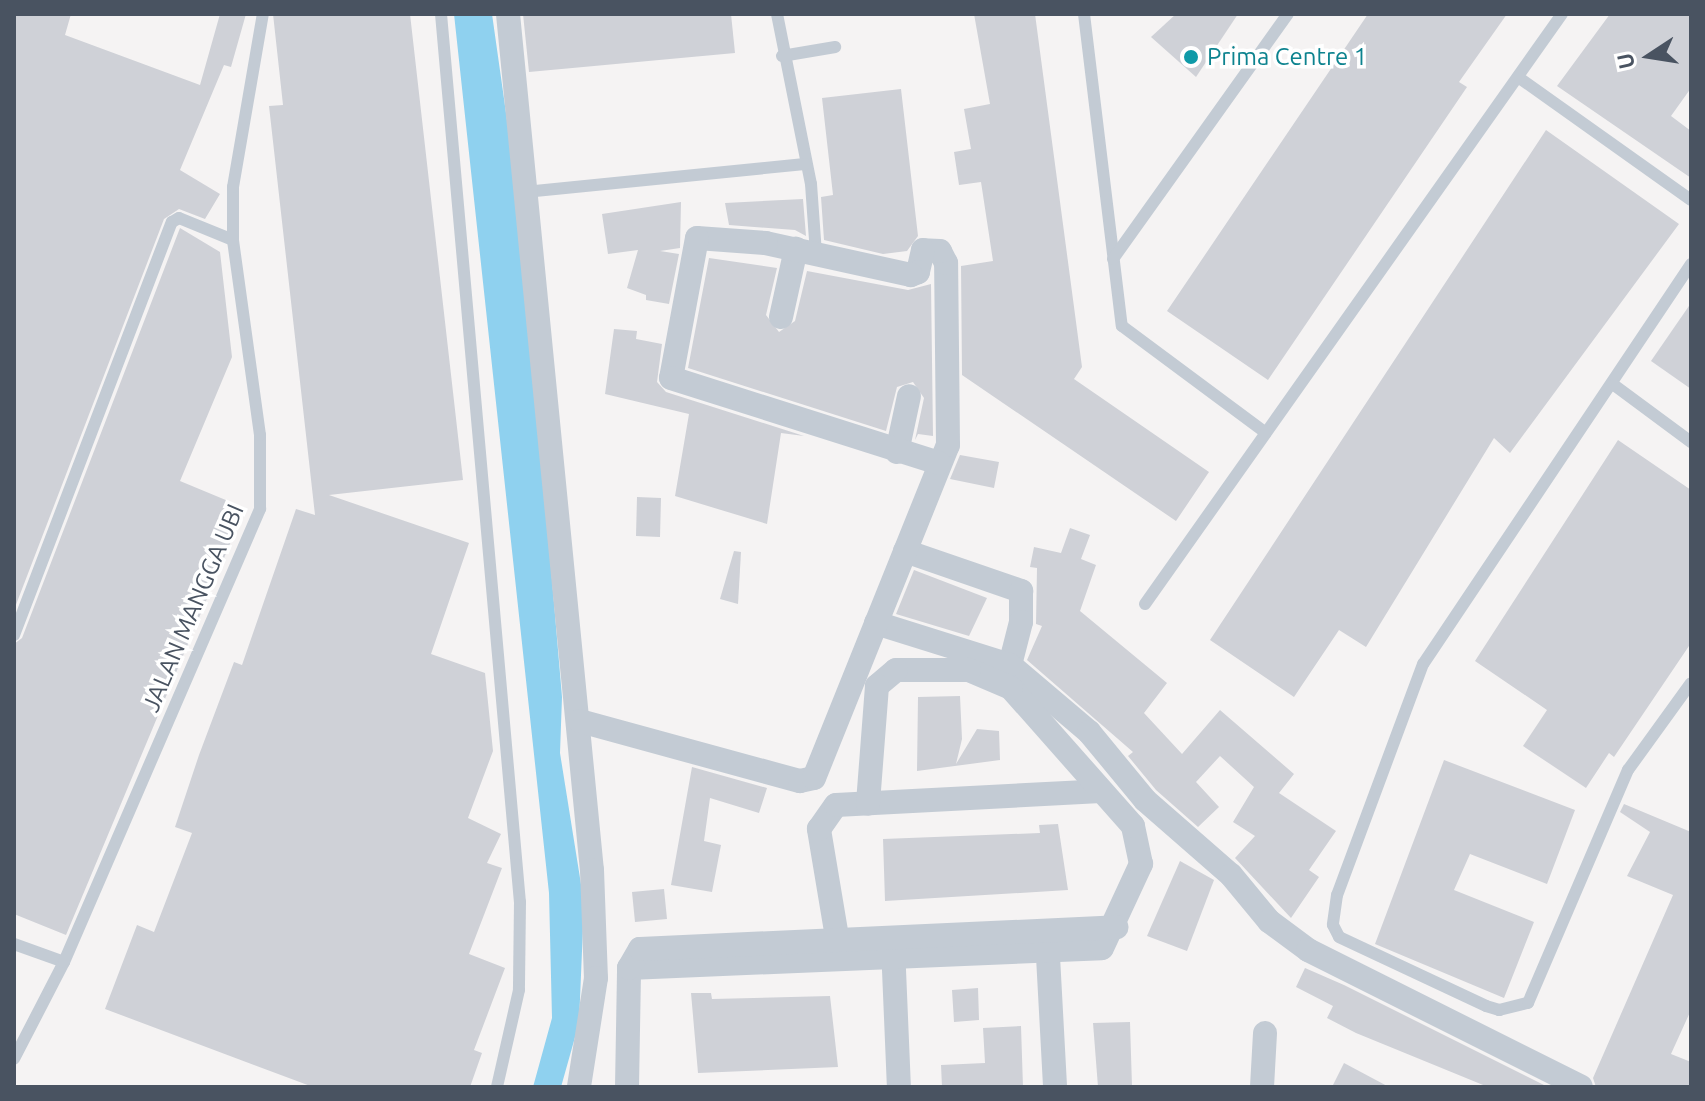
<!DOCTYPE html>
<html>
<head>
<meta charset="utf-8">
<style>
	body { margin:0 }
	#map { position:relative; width:1705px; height:1101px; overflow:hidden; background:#f5f3f3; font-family:Ubuntu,sans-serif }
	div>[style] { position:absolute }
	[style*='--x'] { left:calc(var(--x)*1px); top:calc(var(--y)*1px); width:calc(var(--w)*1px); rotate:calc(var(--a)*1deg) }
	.water>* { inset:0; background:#8fd1ef }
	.building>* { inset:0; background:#cfd1d7 }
	.service>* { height:12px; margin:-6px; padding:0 6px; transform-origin:6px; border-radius:6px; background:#c3cbd4 }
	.minor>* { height:24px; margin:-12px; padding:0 12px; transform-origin:12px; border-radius:12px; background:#c3cbd4 }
	.dots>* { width:22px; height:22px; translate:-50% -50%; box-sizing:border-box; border:4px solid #fff; border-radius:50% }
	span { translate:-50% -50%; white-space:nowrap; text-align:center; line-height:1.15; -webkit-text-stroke:7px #fff; paint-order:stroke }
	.culture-label { font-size:24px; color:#0d838f }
	.left { translate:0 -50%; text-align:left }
	.street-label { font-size:24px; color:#495361 }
	.frame { position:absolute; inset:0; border:16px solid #495361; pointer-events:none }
	.north { position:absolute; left:1609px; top:16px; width:80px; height:80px; -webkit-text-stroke:6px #fff; paint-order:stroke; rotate:258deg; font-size:22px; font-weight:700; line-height:32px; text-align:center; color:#495361 }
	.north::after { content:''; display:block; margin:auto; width:28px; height:36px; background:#495361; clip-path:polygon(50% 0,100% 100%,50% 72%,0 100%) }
</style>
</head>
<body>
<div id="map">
	<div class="water">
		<div style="clip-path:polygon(454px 14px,492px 14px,522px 226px,562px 697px,560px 753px,584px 903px,579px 1023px,561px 1087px,533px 1087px,552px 1018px,549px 893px)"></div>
	</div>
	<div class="building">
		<div style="clip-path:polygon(14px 14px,71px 14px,65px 35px,200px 85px,220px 14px,246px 14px,231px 67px,224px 65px,180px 170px,220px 194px,205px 219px,179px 209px,164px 219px,14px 610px)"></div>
		<div style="clip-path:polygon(273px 14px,410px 14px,463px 480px,329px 495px,469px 543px,431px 654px,485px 673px,493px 751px,468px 818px,501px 834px,487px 863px,502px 868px,469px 954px,505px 968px,474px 1050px,482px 1053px,470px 1087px,313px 1087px,105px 1009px,137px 925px,154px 932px,192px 833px,175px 827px,199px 755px,234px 662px,242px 665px,296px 509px,315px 515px,269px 106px,283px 105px)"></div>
		<div style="clip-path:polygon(523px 14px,731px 14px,735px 53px,529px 72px)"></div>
		<div style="clip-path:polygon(974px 14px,1035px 14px,1082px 367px,1074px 379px,1209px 472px,1176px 521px,962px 375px,961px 266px,993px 261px,981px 182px,959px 185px,954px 152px,971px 149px,964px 109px,990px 104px)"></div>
		<div style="clip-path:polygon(1176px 14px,1238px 14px,1196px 77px,1151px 37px)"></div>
		<div style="clip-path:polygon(1368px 14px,1507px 14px,1459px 82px,1467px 87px,1268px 380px,1167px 311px)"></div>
		<div style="clip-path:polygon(1610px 14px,1691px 14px,1691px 88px,1671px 116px,1691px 131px,1691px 178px,1557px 86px)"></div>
		<div style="clip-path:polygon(901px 89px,918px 236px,907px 251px,883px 254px,824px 240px,821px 197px,833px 195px,822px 98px)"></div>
		<div style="clip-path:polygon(1546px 130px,1679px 224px,1510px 453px,1494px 438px,1366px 647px,1339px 630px,1294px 697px,1210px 640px)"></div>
		<div style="clip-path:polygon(803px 199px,806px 236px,795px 230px,729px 225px,725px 203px)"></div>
		<div style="clip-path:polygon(681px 202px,680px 248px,660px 251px,679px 254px,669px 304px,646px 300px,646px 295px,627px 288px,638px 250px,608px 254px,602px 214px)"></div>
		<div style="clip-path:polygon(180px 228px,220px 252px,232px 357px,180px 481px,245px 508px,66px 935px,14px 914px,14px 644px,22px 638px)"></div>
		<div style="clip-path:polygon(709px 258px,777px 268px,766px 315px,779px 332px,795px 321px,807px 271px,908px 290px,931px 284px,933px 436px,918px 434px,915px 440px,924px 398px,913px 382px,897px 387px,886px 431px,688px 368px)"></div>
		<div style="clip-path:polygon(1691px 303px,1691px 389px,1651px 361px)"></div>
		<div style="clip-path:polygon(614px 329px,637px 331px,636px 339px,662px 344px,657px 382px,666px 392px,804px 436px,781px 433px,767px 524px,675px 496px,689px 414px,605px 394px)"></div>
		<div style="clip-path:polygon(1618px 440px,1691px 490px,1691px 643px,1614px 757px,1609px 753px,1586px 788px,1523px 746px,1547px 710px,1475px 661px)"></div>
		<div style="clip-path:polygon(960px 455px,999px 462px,994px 488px,950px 479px)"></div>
		<div style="clip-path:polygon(637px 497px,661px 498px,660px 537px,636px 536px)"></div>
		<div style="clip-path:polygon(1070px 528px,1090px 535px,1081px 559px,1096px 565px,1080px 611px,1167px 683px,1144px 713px,1182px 754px,1220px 710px,1294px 774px,1279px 793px,1336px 831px,1309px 870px,1319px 877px,1291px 918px,1235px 858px,1255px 836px,1233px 822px,1254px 787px,1220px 756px,1196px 782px,1219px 807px,1198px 827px,1156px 790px,1128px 756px,1133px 752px,1027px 660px,1042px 626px,1036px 624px,1037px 568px,1030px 567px,1034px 547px,1061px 553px)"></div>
		<div style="clip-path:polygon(734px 551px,741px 552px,738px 604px,720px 599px)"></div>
		<div style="clip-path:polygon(914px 570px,987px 598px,969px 636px,896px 614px)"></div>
		<div style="clip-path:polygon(960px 696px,962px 739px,956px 764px,977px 729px,999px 731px,1000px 760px,917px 771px,918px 697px)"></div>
		<div style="clip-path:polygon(1444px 760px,1575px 810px,1547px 884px,1470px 854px,1454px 890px,1534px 922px,1504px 998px,1375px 944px)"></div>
		<div style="clip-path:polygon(692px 767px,767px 788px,759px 813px,710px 798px,704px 841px,721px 845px,712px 892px,671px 885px)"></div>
		<div style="clip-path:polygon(1624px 804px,1691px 832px,1691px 1010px,1671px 1054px,1691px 1062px,1691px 1087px,1596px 1087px,1593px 1078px,1673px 895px,1627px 876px,1650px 832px,1620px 812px)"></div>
		<div style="clip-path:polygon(1058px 824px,1068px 890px,885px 901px,883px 839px,1040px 833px,1039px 825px)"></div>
		<div style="clip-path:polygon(1180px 861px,1214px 880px,1187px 951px,1147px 936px)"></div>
		<div style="clip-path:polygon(664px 889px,667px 919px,635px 922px,632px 892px)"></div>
		<div style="clip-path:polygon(1305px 968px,1344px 985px,1548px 1087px,1488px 1087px,1356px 1033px,1327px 1018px,1333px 1006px,1296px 987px)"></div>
		<div style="clip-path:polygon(978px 988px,979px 1020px,954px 1022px,952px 990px)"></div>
		<div style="clip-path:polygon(691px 993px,711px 993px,712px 999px,830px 996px,838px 1067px,698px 1073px)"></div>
		<div style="clip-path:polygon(1130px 1022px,1132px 1087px,1098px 1087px,1093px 1023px)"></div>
		<div style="clip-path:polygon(1021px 1026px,1023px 1087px,942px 1087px,941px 1065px,985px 1063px,983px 1028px)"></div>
		<div style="clip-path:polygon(1344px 1063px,1389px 1087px,1332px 1087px)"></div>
	</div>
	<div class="service">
		<div style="--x:441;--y:14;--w:892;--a:84.92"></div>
		<div style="--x:520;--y:902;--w:88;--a:90.7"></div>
		<div style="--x:519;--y:990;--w:99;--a:102.8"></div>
		<div style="--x:777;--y:14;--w:173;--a:78.7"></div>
		<div style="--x:811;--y:184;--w:69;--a:85.9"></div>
		<div style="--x:1084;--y:14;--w:314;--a:83.1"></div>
		<div style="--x:1122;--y:326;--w:179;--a:36.6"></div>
		<div style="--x:782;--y:56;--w:54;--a:-9.6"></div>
		<div style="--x:1518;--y:77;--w:212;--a:35.4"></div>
		<div style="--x:525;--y:192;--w:281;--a:-5.7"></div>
		<div style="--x:1113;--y:259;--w:301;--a:-54.5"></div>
		<div style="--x:1691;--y:264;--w:481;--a:123.8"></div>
		<div style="--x:1423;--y:664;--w:246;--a:110.4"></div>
		<div style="--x:1337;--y:895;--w:30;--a:98"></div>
		<div style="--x:1333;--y:925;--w:13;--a:63"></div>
		<div style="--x:1339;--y:937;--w:162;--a:25.1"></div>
		<div style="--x:1486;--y:1006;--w:14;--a:17"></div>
		<div style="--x:1499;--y:1010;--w:30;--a:-14"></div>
		<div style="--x:1528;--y:1003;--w:254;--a:-66.8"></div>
		<div style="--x:1628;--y:770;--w:107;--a:-54.1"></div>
		<div style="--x:1614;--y:385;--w:96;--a:36.5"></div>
		<div style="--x:1145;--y:604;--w:722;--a:-54.75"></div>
		<div style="--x:14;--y:635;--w:442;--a:-69.1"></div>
		<div style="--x:172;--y:222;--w:8;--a:-30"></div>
		<div style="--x:179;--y:218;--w:58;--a:22.2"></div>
		<div style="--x:14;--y:944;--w:53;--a:19.8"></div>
		<div style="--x:64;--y:962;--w:109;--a:117.3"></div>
		<div style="--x:64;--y:962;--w:494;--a:-66.6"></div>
		<div style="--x:260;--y:509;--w:74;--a:-90"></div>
		<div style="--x:260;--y:435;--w:197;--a:-97.9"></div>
		<div style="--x:233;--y:240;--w:53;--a:-90"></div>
		<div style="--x:233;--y:187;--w:176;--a:-80.2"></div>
	</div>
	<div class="minor">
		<div style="--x:508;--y:14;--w:860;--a:84.4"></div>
		<div style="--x:592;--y:870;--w:108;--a:87.9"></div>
		<div style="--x:596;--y:978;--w:110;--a:98.9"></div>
		<div style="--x:781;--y:317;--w:70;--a:-77.6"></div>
		<div style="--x:897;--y:452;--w:57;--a:-77.9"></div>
		<div style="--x:905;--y:551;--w:123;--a:19"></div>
		<div style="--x:1021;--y:591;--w:31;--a:90"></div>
		<div style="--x:1021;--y:622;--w:44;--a:104.3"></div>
		<div style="--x:1010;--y:665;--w:104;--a:40.3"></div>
		<div style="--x:1089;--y:732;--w:88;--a:50.5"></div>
		<div style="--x:1145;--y:800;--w:114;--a:41.1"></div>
		<div style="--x:1231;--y:875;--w:60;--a:50.4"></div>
		<div style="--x:1269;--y:921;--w:49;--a:36.6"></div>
		<div style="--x:1308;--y:950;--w:305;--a:26.6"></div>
		<div style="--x:876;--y:623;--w:140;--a:17.4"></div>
		<div style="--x:580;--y:721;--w:228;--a:15.3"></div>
		<div style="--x:800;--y:781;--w:14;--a:-12"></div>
		<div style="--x:814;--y:778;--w:359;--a:-68.1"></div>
		<div style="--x:948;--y:445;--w:182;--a:-90.6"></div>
		<div style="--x:946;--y:263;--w:13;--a:-117"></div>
		<div style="--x:940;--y:251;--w:17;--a:-177"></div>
		<div style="--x:923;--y:250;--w:23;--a:103"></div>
		<div style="--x:918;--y:272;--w:8;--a:157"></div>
		<div style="--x:911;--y:275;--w:148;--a:-167.6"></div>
		<div style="--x:766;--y:243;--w:69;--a:-175.9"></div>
		<div style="--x:697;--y:238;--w:142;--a:100.5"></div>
		<div style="--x:671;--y:378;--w:281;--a:17.6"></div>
		<div style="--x:1047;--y:938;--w:149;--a:86.9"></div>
		<div style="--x:893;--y:946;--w:141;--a:87.6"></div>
		<div style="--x:840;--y:955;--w:128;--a:-99.5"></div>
		<div style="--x:819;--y:829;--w:29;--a:-55"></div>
		<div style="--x:836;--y:805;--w:265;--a:-3"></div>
		<div style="--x:629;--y:968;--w:473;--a:-2.4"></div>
		<div style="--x:1102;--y:948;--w:93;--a:-65.1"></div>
		<div style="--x:1141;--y:864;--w:39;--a:-102"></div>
		<div style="--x:1133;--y:826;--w:184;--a:-131.5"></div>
		<div style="--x:1011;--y:688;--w:46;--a:-156.8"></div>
		<div style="--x:969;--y:670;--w:73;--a:180"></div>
		<div style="--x:896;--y:670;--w:25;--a:140"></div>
		<div style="--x:877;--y:686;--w:118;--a:94.4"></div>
		<div style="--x:627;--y:1087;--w:119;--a:-89"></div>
		<div style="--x:629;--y:968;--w:22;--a:-60"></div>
		<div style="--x:640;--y:949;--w:477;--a:-2.6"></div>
		<div style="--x:1262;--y:1087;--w:54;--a:-86.8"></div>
	</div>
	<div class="dots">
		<div style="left:1191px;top:57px;background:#0f9aa8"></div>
	</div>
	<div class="culture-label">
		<span class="left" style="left:1207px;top:57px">Prima Centre 1</span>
	</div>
	<div class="street-label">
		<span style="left:193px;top:608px;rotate:-67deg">JALAN MANGGA UBI</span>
	</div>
	<div class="frame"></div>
	<div class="north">U</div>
</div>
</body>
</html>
